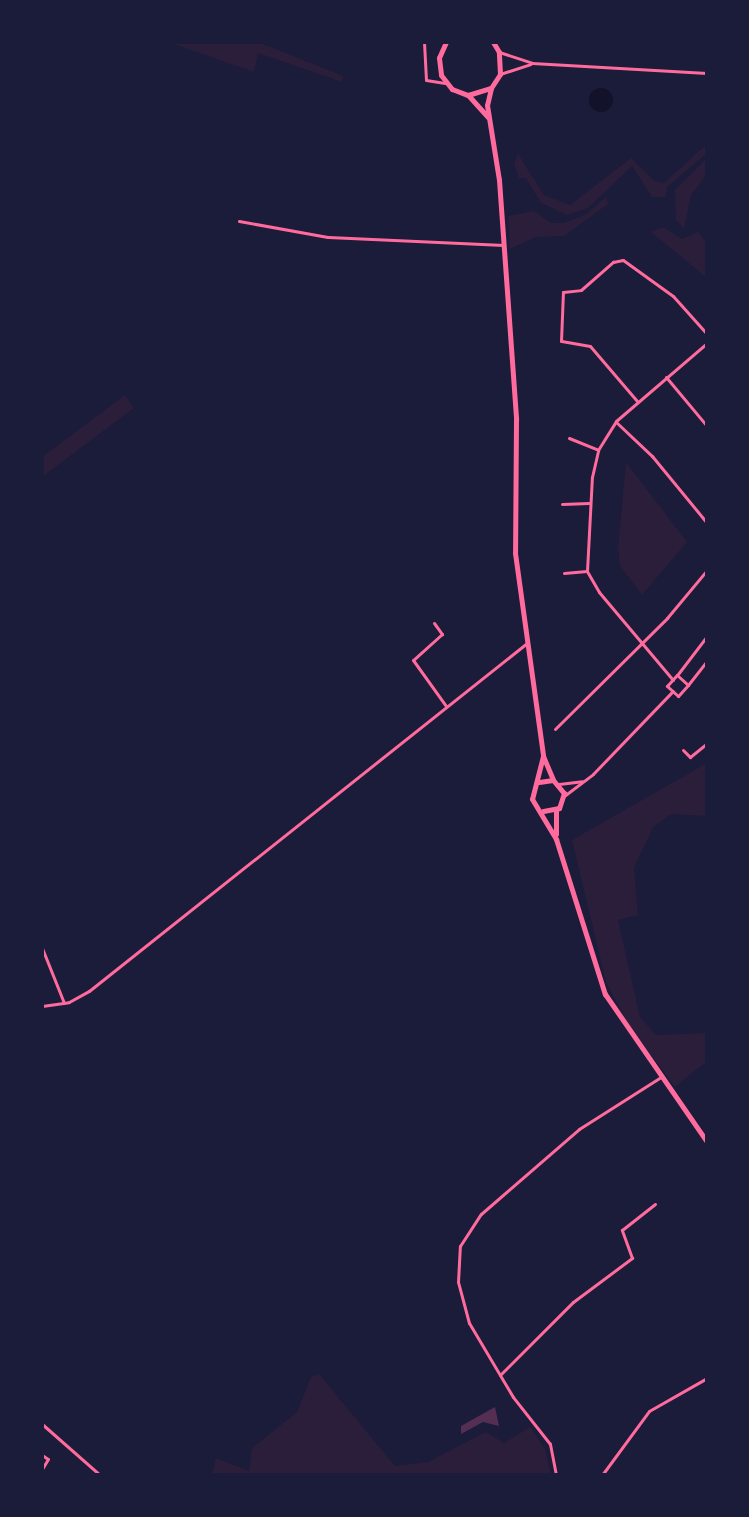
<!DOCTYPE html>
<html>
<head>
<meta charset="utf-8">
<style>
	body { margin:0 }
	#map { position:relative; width:749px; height:1517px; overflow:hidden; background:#1b1b3a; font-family:"IBM Plex Serif",serif }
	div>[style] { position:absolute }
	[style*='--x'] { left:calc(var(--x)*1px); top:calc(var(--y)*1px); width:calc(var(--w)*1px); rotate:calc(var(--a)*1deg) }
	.green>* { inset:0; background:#2a1e3b }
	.water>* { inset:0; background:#12122b }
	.round { border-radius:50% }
	.building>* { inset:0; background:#542f53 }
	.minor>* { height:3px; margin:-1.5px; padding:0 1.5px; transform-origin:1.5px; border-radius:1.5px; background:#ff6b9d }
	.secondary>* { height:5px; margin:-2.5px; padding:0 2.5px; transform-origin:2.5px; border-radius:2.5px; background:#ff6b9d }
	span { translate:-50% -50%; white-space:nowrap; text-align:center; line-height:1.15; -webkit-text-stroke:8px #1b1b3a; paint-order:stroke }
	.frame { position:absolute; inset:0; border:44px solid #1b1b3a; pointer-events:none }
</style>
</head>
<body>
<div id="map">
	<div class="green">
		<div style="clip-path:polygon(168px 42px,258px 42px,343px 76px,342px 82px,258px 53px,254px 72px)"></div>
		<div style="clip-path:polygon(707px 144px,707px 153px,667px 187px,666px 197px,652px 197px,632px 166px,588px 208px,567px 215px,541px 203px,526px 178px,519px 178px,514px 164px,518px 154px,544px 195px,570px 205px,631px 158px,654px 181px,664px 183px)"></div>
		<div style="clip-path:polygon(707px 158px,707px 174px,691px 195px,684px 229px,676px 220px,675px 190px)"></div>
		<div style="clip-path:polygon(606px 197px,608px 204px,564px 236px,536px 237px,510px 249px,508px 216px,534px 211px,551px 223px,564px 223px,585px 215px)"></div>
		<div style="clip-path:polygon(663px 227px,682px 239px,698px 232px,707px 243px,707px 278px,651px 232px)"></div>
		<div style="clip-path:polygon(125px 395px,134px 408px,42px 477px,42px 457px)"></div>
		<div style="clip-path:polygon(626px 462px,687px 542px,642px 595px,620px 566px,618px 549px)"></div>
		<div style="clip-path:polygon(707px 763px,707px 816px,671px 814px,653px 827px,634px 868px,638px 915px,618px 920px,640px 1017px,656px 1035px,707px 1033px,707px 1061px,675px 1087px,627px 1022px,606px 982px,572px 840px)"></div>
		<div style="clip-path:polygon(319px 1374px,395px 1466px,428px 1462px,486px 1432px,504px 1443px,530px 1427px,545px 1449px,551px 1475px,212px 1475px,216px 1458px,249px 1471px,252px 1448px,297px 1412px,311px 1377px)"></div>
	</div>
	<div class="water">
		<div class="round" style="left:589px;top:88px;width:24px;height:24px"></div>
	</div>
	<div class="building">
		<div style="clip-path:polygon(495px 1407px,499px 1426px,483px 1422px,461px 1434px,461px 1426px)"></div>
	</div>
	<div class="minor">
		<div style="--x:424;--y:42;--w:38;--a:87"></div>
		<div style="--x:426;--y:80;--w:19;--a:9"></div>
		<div style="--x:499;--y:52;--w:35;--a:18"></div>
		<div style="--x:532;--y:63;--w:175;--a:3.3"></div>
		<div style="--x:500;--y:74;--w:32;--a:-18"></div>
		<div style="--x:239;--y:221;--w:90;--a:10.2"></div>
		<div style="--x:328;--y:237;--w:176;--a:2.6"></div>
		<div style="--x:666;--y:377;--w:64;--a:50.1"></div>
		<div style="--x:637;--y:401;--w:72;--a:-130.5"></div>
		<div style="--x:590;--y:346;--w:29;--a:-170"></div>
		<div style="--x:561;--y:341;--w:49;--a:-87.7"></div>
		<div style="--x:563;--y:292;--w:18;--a:-6"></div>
		<div style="--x:581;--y:290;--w:43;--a:-41.2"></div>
		<div style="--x:613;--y:262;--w:10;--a:-11"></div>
		<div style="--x:623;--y:260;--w:62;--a:35.8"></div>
		<div style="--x:673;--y:296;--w:51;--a:48.2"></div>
		<div style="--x:616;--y:422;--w:50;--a:43.4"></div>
		<div style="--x:652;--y:456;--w:87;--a:50.6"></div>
		<div style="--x:569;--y:438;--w:31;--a:22"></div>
		<div style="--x:562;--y:504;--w:27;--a:-2"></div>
		<div style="--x:564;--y:573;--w:23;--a:-5"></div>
		<div style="--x:434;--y:623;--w:14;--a:54"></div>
		<div style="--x:442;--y:634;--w:39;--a:138"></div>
		<div style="--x:413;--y:660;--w:57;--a:54.3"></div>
		<div style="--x:678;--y:674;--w:48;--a:-52.7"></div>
		<div style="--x:677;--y:675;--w:15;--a:42"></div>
		<div style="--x:688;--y:685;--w:15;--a:132"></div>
		<div style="--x:678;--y:696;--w:15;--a:-138"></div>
		<div style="--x:667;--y:686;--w:15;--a:-48"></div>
		<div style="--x:673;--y:680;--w:115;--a:-130.1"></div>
		<div style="--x:599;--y:592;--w:24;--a:-120"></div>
		<div style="--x:587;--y:571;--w:94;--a:-87"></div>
		<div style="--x:592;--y:477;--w:28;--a:-77"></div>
		<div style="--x:598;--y:450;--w:34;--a:-58"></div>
		<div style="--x:616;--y:421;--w:120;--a:-40.6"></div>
		<div style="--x:688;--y:685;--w:31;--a:-52"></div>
		<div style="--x:555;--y:729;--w:158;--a:-44.7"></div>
		<div style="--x:667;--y:618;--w:62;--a:-50.2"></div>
		<div style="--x:683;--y:750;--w:10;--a:45"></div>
		<div style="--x:690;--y:757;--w:22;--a:-39"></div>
		<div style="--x:559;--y:784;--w:23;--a:-7"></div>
		<div style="--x:564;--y:796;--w:36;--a:-37"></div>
		<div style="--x:593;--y:774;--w:115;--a:-46.1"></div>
		<div style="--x:42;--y:948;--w:59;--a:68.2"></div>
		<div style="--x:42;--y:1006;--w:27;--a:-8"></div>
		<div style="--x:69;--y:1002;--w:23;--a:-29"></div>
		<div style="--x:89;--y:991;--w:559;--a:-38.47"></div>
		<div style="--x:500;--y:1375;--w:103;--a:-45"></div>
		<div style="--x:573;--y:1302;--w:74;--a:-36.7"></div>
		<div style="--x:632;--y:1258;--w:30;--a:-110"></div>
		<div style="--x:622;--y:1230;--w:42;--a:-38.2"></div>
		<div style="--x:42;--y:1424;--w:77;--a:41.3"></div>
		<div style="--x:42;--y:1455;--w:7;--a:34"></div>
		<div style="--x:48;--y:1459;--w:12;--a:121"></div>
		<div style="--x:556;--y:1475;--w:32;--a:-101"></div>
		<div style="--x:550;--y:1444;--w:60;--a:-128.2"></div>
		<div style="--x:513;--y:1397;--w:86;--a:-120.7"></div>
		<div style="--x:469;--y:1323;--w:42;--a:-105"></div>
		<div style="--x:458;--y:1282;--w:36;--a:-87"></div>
		<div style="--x:460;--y:1246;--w:38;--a:-57"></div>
		<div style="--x:481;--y:1214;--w:130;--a:-40.9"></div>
		<div style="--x:579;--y:1129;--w:97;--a:-32.4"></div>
		<div style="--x:602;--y:1475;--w:79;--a:-53.7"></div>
		<div style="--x:649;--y:1411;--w:67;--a:-29.6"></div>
	</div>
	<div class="secondary">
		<div style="--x:446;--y:42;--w:17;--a:114"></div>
		<div style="--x:439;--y:58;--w:17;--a:83"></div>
		<div style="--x:441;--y:75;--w:18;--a:52"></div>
		<div style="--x:452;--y:89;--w:17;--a:21"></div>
		<div style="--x:468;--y:95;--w:24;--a:-17"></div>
		<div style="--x:491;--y:88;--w:17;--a:-57"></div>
		<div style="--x:500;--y:74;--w:22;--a:-93"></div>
		<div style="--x:499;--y:52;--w:12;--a:-121"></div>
		<div style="--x:491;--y:88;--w:17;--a:103"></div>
		<div style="--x:487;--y:105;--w:76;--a:80.9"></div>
		<div style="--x:499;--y:180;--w:240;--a:85.9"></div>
		<div style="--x:516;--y:419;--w:134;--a:90.4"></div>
		<div style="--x:515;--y:553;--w:205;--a:82.1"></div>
		<div style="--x:543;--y:756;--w:26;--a:67"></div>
		<div style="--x:468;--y:95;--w:30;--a:48"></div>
		<div style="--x:543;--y:756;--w:44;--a:104.3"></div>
		<div style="--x:532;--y:799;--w:47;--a:59"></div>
		<div style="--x:556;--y:839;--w:163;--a:72.5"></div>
		<div style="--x:605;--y:994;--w:180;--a:55.4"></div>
		<div style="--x:539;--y:782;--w:14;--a:-8"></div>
		<div style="--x:553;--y:780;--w:17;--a:50"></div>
		<div style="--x:564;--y:793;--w:16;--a:108"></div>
		<div style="--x:559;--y:808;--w:16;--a:169"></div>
		<div style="--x:556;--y:834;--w:24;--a:-90"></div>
	</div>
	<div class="frame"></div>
</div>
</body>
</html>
